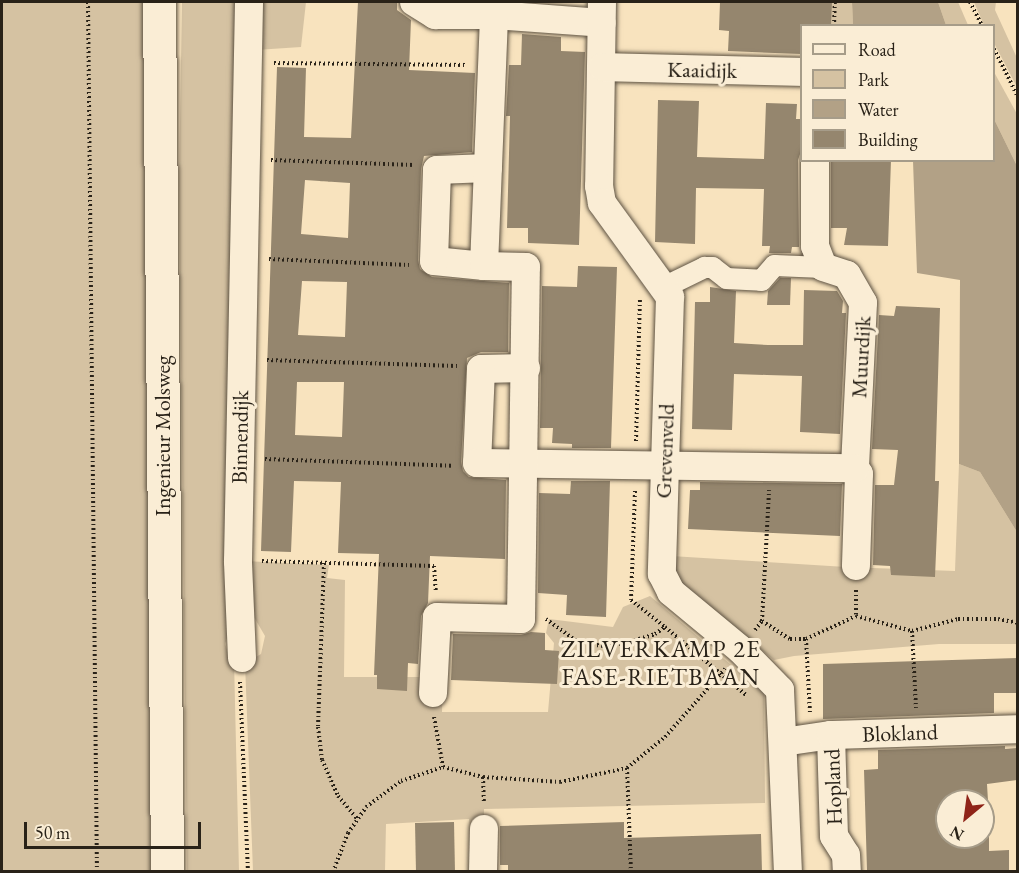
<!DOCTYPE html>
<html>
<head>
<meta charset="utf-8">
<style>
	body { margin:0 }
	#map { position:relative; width:1019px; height:873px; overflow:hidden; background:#f8e3be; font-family:"EB Garamond",serif }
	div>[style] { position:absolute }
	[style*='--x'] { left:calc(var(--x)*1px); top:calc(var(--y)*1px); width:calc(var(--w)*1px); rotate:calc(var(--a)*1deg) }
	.green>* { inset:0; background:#d5c2a2 }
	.water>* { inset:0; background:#b2a186 }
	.building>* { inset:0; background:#95866e }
	.path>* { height:4px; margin-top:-2px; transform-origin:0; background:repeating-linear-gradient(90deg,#292218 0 1.5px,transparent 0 4.5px) }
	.roads { filter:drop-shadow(0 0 2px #5d5242) drop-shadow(0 0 2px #5d5242) }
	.pedestrian>* { height:21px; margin:-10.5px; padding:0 10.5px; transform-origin:10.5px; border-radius:10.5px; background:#faedd5 }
	.minor>* { height:28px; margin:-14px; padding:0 14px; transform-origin:14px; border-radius:14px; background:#faedd5 }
	.secondary>* { height:33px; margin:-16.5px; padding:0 16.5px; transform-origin:16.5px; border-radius:16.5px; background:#faedd5 }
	span { translate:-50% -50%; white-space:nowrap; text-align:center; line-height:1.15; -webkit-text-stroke:6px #faedd5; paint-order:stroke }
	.street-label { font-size:22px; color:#292218 }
	.neighbourhood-label { font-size:24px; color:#292218; letter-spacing:1.5px }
	.frame { position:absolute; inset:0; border:3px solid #292218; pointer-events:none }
	.legend { position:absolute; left:800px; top:24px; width:195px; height:138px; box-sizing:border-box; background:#faedd5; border:2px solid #a69c89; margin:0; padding:8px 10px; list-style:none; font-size:18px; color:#292218 }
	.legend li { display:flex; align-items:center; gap:12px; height:30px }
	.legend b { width:30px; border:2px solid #a69c89 }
	.north { position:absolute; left:935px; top:789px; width:60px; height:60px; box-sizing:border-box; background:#faedd5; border:2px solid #a69c89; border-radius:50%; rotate:209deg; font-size:16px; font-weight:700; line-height:24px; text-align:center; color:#292218 }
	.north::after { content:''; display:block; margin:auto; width:21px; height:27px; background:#8f2418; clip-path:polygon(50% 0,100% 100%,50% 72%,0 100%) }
	.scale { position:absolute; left:24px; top:822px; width:177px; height:27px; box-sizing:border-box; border:3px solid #292218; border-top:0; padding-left:8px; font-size:18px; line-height:21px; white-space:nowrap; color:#292218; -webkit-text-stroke:4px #faedd5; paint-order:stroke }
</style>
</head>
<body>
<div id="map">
	<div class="green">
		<div style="clip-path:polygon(2px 2px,145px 2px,151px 871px,2px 871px)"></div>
		<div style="clip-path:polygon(182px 2px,241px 2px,228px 635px,225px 644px,229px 656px,234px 660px,239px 871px,187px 871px,179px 183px)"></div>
		<div style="clip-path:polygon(257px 2px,306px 2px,301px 47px,256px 50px)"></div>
		<div style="clip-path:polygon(829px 2px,852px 2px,853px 25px,829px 26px)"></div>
		<div style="clip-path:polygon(938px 2px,958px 2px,968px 25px,946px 25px)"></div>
		<div style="clip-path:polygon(974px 2px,996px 2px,995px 10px,1017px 58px,1017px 87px,994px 43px,994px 26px,984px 25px)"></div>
		<div style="clip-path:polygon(994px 72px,1017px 114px,1017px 166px,994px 119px)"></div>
		<div style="clip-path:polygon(959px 464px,980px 472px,1017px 532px,1017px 644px,939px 644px,794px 656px,774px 660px,669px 575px,671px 556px,846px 567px,955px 571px)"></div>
		<div style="clip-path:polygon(246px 561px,329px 565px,327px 578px,345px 580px,344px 677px,423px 677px,443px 680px,442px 712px,548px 712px,554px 643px,546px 633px,549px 619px,613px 627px,623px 607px,650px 596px,764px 693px,765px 803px,484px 809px,484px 842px,472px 844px,469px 819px,386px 824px,385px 871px,253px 871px,245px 663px,261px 654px,265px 636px,250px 610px)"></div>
	</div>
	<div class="water">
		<div style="clip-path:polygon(852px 2px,938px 2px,946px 25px,853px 25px)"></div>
		<div style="clip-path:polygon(994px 119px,1017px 166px,1017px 532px,980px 472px,959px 464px,960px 280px,917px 273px,913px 161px,994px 160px)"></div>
	</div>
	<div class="building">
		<div style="clip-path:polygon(evenodd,358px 2px,397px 2px,397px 10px,411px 20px,409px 70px,475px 73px,472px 152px,424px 156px,421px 169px,418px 260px,420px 269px,432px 277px,509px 283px,508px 352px,481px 352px,467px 358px,461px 462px,463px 471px,469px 477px,506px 480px,505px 559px,430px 556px,428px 603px,421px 616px,418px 664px,408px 663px,407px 691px,377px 689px,377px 675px,374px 675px,379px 554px,338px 553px,341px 482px,294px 481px,291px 552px,261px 551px,277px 67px,306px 68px,304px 137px,351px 138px,358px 2px,305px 180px,350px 183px,348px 238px,301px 234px,305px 180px,358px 2px,302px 281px,347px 282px,345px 337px,298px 335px,302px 281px,358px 2px,297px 382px,344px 382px,342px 437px,295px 435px,297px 382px)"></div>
		<div style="clip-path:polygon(720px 2px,832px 2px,831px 26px,801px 26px,801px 54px,728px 51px,729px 31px,719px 30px)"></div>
		<div style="clip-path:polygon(522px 34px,561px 37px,561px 51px,585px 52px,579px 245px,528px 243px,528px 228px,507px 228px,510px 116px,506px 116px,509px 65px,521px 65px)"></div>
		<div style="clip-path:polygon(658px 100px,699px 101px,697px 157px,730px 158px,764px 159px,766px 103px,797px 104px,796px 119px,801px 119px,801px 151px,798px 160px,799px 247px,792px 247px,791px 253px,769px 253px,770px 246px,762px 246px,764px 189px,696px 188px,695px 244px,655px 242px)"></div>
		<div style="clip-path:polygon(831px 160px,891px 160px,888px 246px,844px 245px,847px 228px,831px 228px)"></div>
		<div style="clip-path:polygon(578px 266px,617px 267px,611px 448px,572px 448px,572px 444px,552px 443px,553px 428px,540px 428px,542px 286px,577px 287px)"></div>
		<div style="clip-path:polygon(780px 278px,791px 278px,790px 305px,767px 305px,768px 291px)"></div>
		<div style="clip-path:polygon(710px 287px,736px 291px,734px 343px,768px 345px,803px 345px,804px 290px,837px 291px,843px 301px,842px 313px,846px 313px,840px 434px,800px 432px,802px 376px,767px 375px,734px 374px,732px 430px,692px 429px,695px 302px,710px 302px)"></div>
		<div style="clip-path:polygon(896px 306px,940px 308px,935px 481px,939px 481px,935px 577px,891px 575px,890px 566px,873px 565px,875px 485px,894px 485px,898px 450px,872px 449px,879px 315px,894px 316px)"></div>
		<div style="clip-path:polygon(571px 481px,610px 481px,606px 617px,566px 615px,567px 595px,538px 593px,539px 493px,570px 494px)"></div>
		<div style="clip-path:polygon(700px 482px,842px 484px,840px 536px,688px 529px,690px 490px,700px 490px)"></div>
		<div style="clip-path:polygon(531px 632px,545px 633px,545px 650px,559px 651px,557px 684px,451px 680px,453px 634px,521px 635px)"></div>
		<div style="clip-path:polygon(1017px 658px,1017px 693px,994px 693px,994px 713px,823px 719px,823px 664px)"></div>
		<div style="clip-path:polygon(1005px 746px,1005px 749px,1017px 748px,1017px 780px,987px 784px,988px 801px,947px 801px,947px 837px,989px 837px,989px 851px,1009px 850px,1009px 872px,867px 871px,864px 770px,878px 769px,878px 750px)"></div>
		<div style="clip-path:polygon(454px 822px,455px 872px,416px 872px,415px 823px)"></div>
		<div style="clip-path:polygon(624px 822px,624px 838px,761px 834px,762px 872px,508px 872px,508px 865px,500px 865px,500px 826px)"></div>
	</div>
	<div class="path">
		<div style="--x:88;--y:2;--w:870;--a:89.41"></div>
		<div style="--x:970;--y:2;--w:27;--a:63"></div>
		<div style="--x:834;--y:26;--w:24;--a:-88"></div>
		<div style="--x:994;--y:49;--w:54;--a:63.4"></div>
		<div style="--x:274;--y:63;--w:193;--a:0.6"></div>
		<div style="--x:271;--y:160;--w:143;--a:2"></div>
		<div style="--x:269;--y:259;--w:140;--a:2.5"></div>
		<div style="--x:267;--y:360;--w:190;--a:1.8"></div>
		<div style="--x:636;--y:441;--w:142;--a:-88.4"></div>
		<div style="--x:265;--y:459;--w:187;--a:2.1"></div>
		<div style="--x:635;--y:491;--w:109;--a:92.1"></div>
		<div style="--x:631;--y:600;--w:43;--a:38.5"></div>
		<div style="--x:262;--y:561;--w:172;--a:1.7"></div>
		<div style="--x:434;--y:566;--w:27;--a:86"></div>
		<div style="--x:324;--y:563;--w:164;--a:92.1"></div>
		<div style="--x:318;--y:727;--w:33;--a:83"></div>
		<div style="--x:322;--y:760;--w:39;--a:66"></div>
		<div style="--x:338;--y:796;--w:30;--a:50"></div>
		<div style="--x:856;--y:590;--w:26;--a:90"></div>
		<div style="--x:546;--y:619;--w:36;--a:36"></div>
		<div style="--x:575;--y:640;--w:27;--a:13"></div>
		<div style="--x:601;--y:646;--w:25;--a:-7"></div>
		<div style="--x:626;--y:643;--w:30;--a:-17"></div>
		<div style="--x:655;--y:634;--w:12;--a:-35"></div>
		<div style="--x:665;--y:627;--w:106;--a:40"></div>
		<div style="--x:762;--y:621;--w:131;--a:-86.9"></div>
		<div style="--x:755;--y:630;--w:11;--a:-52"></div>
		<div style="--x:762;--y:621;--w:33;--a:33"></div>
		<div style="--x:790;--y:639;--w:16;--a:0"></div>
		<div style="--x:806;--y:639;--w:55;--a:-24.7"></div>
		<div style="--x:856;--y:616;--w:58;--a:15"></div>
		<div style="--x:912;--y:631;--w:48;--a:-14.6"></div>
		<div style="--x:958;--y:619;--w:40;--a:0"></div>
		<div style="--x:998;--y:619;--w:20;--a:11"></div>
		<div style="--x:912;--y:631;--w:77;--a:87"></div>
		<div style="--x:806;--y:639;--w:74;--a:86.9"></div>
		<div style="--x:240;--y:682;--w:190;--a:87.6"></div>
		<div style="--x:434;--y:717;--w:51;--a:79.8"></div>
		<div style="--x:443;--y:767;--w:41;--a:14"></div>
		<div style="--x:483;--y:777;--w:27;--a:88"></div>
		<div style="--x:627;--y:768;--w:104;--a:87.8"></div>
		<div style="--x:483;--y:777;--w:77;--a:3.7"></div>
		<div style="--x:560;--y:782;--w:68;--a:-11.8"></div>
		<div style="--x:627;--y:768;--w:49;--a:-39.2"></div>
		<div style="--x:665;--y:737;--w:91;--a:-48.6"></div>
		<div style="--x:333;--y:872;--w:42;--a:-69"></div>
		<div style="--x:348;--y:833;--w:32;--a:-55"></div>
		<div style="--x:366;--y:807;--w:44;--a:-36.6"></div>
		<div style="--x:401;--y:781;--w:44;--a:-18.4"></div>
	</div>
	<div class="roads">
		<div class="pedestrian">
			<div style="--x:663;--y:287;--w:46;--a:-26"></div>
			<div style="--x:704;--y:267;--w:8;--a:0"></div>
			<div style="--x:712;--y:267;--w:18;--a:38"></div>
			<div style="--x:726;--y:278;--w:35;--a:3"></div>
			<div style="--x:761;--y:280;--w:20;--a:-49"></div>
			<div style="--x:774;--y:265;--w:49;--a:2.3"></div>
		</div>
		<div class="minor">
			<div style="--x:414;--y:2;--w:25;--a:32"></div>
			<div style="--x:435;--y:15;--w:59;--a:0"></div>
			<div style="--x:494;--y:15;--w:108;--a:4.2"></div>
			<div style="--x:602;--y:2;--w:184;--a:90.9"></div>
			<div style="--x:599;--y:186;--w:17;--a:80"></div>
			<div style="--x:602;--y:203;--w:116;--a:54.1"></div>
			<div style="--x:670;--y:297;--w:277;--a:91.7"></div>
			<div style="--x:662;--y:574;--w:20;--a:63"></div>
			<div style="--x:671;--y:592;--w:91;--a:39.6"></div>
			<div style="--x:741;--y:650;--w:56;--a:45.7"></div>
			<div style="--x:780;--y:690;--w:182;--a:87.5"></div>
			<div style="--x:603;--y:67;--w:199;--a:1.4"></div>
			<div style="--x:815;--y:160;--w:86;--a:90"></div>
			<div style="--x:815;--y:246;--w:22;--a:69"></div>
			<div style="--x:823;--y:267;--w:25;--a:18"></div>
			<div style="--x:847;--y:275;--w:32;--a:60"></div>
			<div style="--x:863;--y:303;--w:165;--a:92.8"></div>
			<div style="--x:855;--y:468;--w:7;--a:56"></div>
			<div style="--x:859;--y:474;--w:92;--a:91.9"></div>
			<div style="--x:484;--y:266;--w:50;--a:-174.3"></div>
			<div style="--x:434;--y:261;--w:91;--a:-88.1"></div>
			<div style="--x:437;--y:170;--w:51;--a:-2.2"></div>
			<div style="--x:526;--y:368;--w:45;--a:178.7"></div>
			<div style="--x:481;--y:369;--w:94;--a:92.4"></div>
			<div style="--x:477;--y:463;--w:378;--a:0.8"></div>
			<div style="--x:242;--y:658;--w:97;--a:-92.4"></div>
			<div style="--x:238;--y:561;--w:559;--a:-88.87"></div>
			<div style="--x:433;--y:693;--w:76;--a:-87"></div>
			<div style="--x:437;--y:617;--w:84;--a:1.4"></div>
			<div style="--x:521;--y:619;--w:352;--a:-89.2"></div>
			<div style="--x:526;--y:267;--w:42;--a:-178.6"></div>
			<div style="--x:484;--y:266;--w:251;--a:-87.7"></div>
			<div style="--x:831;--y:735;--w:101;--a:88.3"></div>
			<div style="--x:834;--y:836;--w:22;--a:58"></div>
			<div style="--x:846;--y:855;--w:17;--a:87"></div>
			<div style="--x:783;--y:742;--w:49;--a:-8.3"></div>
			<div style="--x:831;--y:735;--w:187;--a:-1.8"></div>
			<div style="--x:483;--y:872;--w:43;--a:-88.7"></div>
		</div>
		<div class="secondary">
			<div style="--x:159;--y:2;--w:870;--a:89.47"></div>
		</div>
	</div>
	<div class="street-label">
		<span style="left:702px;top:70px;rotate:1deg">Kaaidijk</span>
		<span style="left:861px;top:357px;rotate:-87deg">Muurdijk</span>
		<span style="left:163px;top:436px;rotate:-90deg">Ingenieur Molsweg</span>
		<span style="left:240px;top:437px;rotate:-89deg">Binnendijk</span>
		<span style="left:665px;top:451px;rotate:-88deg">Grevenveld</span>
		<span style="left:900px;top:733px;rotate:-2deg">Blokland</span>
		<span style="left:833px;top:787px;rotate:-92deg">Hopland</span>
	</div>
	<div class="neighbourhood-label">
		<span style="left:661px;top:663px">ZILVERKAMP 2E<br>FASE-RIETBAAN</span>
	</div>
	<div class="frame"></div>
	<ul class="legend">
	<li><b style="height:8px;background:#faedd5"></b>Road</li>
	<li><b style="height:16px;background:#d5c2a2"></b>Park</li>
	<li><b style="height:16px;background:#b2a186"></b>Water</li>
	<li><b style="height:16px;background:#95866e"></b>Building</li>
	</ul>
	<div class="north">N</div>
	<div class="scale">50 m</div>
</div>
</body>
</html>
